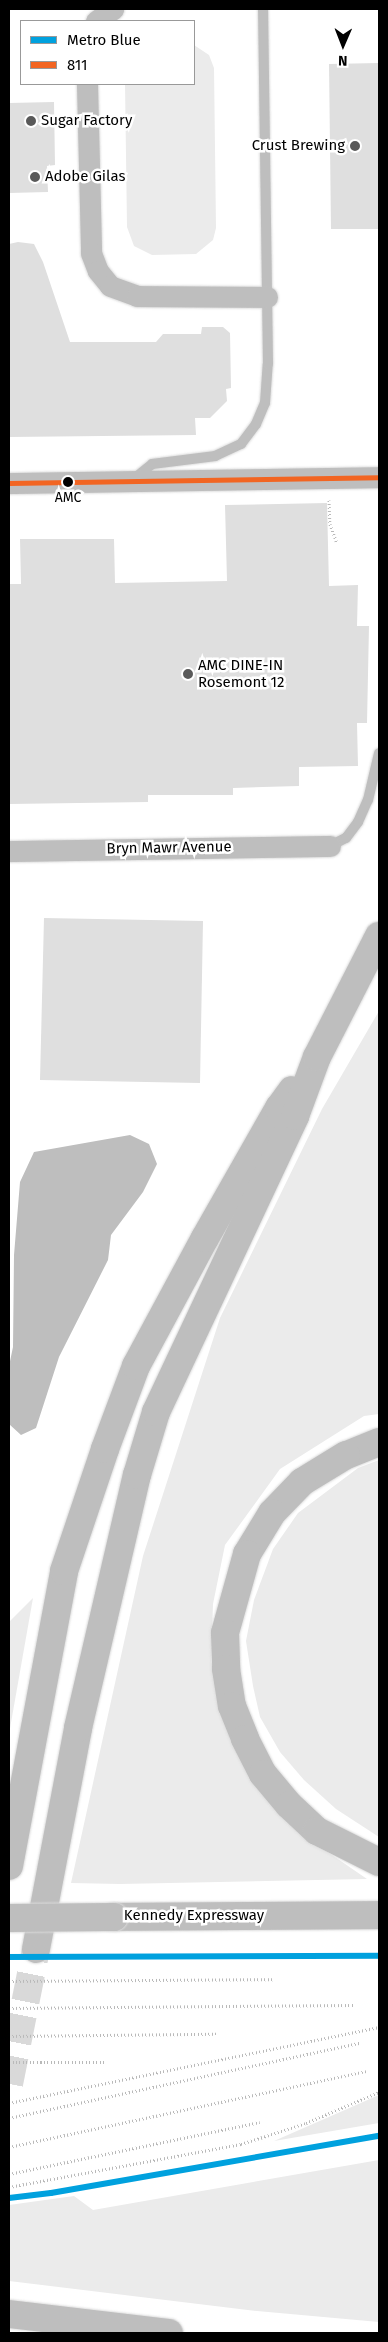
<!DOCTYPE html>
<html>
<head>
<meta charset="utf-8">
<style>
	body { margin:0 }
	#map { position:relative; width:388px; height:2342px; overflow:hidden; background:#fff; font-family:"Fira Sans",sans-serif }
	div>[style] { position:absolute }
	[style*='--x'] { left:calc(var(--x)*1px); top:calc(var(--y)*1px); width:calc(var(--w)*1px); rotate:calc(var(--a)*1deg) }
	.green>* { inset:0; background:#ebebeb }
	.water>* { inset:0; background:#bebebe }
	.building>* { inset:0; background:#dfdfdf }
	.highway-tunnel>* { height:28px; margin-top:-14px; transform-origin:0; background:repeating-linear-gradient(90deg,#d9d9d9 0 28px,transparent 0 42px) }
	.path>* { height:3px; margin-top:-1.5px; transform-origin:0; background:repeating-linear-gradient(90deg,#b9b9b9 0 1px,transparent 0 3.5px) }
	.roads { filter:drop-shadow(0 0 1px #dbdbdb) drop-shadow(0 0 1px #dbdbdb) }
	.lane>* { height:10px; margin:-5px; padding:0 5px; transform-origin:5px; border-radius:5px; background:#bebebe }
	.street>* { height:21px; margin:-10.5px; padding:0 10.5px; transform-origin:10.5px; border-radius:10.5px; background:#bebebe }
	.highway>* { height:28px; margin:-14px; padding:0 14px; transform-origin:14px; border-radius:14px; background:#bebebe }
	.bridges { filter:drop-shadow(0 0 1px #dbdbdb) drop-shadow(0 0 1px #dbdbdb) }
	.highway-bridge>* { height:28px; margin:-14px; padding:0 14px; transform-origin:14px; border-radius:14px; background:#bebebe }
	.bus-1>* { height:5px; margin:-2.5px; padding:0 2.5px; transform-origin:2.5px; border-radius:2.5px; background:#f26522 }
	.metro-1>* { height:6px; margin:-3px; padding:0 3px; transform-origin:3px; border-radius:3px; background:#00a1de }
	.dots>* { width:14px; height:14px; translate:-50% -50%; box-sizing:border-box; border:2px solid #fff; border-radius:50% }
	span { translate:-50% -50%; white-space:nowrap; text-align:center; line-height:1.15; -webkit-text-stroke:5px #fff; paint-order:stroke }
	.bus-label { font-size:14px; color:#000 }
	.poi-label { font-size:15px; color:#000 }
	.left { translate:0 -50%; text-align:left }
	.right { translate:-100% -50%; text-align:right }
	.street-label { font-size:15px; color:#000 }
	.frame { position:absolute; inset:0; border:10px solid #000; pointer-events:none }
	.legend { position:absolute; left:20px; top:20px; width:175px; height:65px; box-sizing:border-box; background:#fff; border:1px solid #999; margin:0; padding:6px 9px; list-style:none; font-size:15px; color:#000 }
	.legend li { display:flex; align-items:center; gap:10px; height:25px }
	.legend b { width:25px; border:1px solid #999 }
	.north { position:absolute; left:318px; top:20px; width:50px; height:50px; -webkit-text-stroke:4px #fff; paint-order:stroke; rotate:181deg; font-size:14px; font-weight:700; line-height:20px; text-align:center; color:#000 }
	.north::after { content:''; display:block; margin:auto; width:18px; height:22px; background:#000; clip-path:polygon(50% 0,100% 100%,50% 72%,0 100%) }
</style>
</head>
<body>
<div id="map">
	<div class="green">
		<div style="clip-path:polygon(194px 45px,209px 55px,214px 68px,216px 228px,213px 240px,196px 254px,152px 255px,134px 246px,127px 227px,125px 84px,194px 84px)"></div>
		<div style="clip-path:polygon(379px 1011px,379px 1414px,364px 1416px,280px 1469px,225px 1545px,213px 1604px,211px 1660px,224px 1723px,319px 1846px,367px 1879px,120px 1884px,71px 1883px,143px 1556px,220px 1318px,322px 1109px)"></div>
		<div style="clip-path:polygon(379px 1460px,379px 1837px,336px 1809px,304px 1780px,280px 1752px,260px 1717px,253px 1686px,246px 1641px,254px 1600px,273px 1549px,298px 1513px,358px 1468px)"></div>
		<div style="clip-path:polygon(33px 1598px,9px 1734px,9px 1622px)"></div>
		<div style="clip-path:polygon(379px 2095px,379px 2123px,274px 2141px)"></div>
		<div style="clip-path:polygon(379px 2160px,379px 2322px,257px 2311px,9px 2281px,9px 2205px,74px 2196px,93px 2210px)"></div>
	</div>
	<div class="water">
		<div style="clip-path:polygon(130px 1135px,149px 1144px,157px 1164px,143px 1192px,111px 1235px,108px 1260px,59px 1357px,36px 1428px,21px 1435px,9px 1424px,9px 1366px,13px 1347px,14px 1255px,20px 1182px,34px 1152px)"></div>
	</div>
	<div class="building">
		<div style="clip-path:polygon(379px 63px,379px 229px,331px 229px,329px 64px)"></div>
		<div style="clip-path:polygon(54px 102px,55px 165px,47px 166px,48px 192px,9px 193px,9px 103px)"></div>
		<div style="clip-path:polygon(18px 242px,34px 244px,43px 262px,70px 342px,156px 342px,163px 334px,201px 334px,202px 327px,223px 327px,230px 333px,231px 388px,226px 389px,227px 401px,210px 418px,195px 418px,196px 435px,9px 437px,9px 244px)"></div>
		<div style="clip-path:polygon(327px 503px,329px 586px,358px 585px,357px 626px,369px 626px,367px 723px,357px 723px,358px 766px,299px 767px,299px 786px,233px 788px,233px 795px,148px 795px,148px 802px,9px 804px,9px 584px,21px 584px,20px 539px,114px 539px,115px 583px,227px 581px,225px 505px)"></div>
		<div style="clip-path:polygon(44px 918px,203px 921px,200px 1083px,40px 1080px)"></div>
	</div>
	<div class="highway-tunnel">
		<div style="--x:9;--y:2084;--w:138;--a:-78.7"></div>
	</div>
	<div class="path">
		<div style="--x:329;--y:500;--w:24;--a:88"></div>
		<div style="--x:330;--y:524;--w:20;--a:70"></div>
		<div style="--x:9;--y:1981;--w:265;--a:-0.4"></div>
		<div style="--x:9;--y:2008;--w:346;--a:-0.5"></div>
		<div style="--x:9;--y:2036;--w:207;--a:-0.6"></div>
		<div style="--x:9;--y:2062;--w:97;--a:0"></div>
		<div style="--x:9;--y:2103;--w:378;--a:-11.6"></div>
		<div style="--x:9;--y:2118;--w:359;--a:-12.1"></div>
		<div style="--x:9;--y:2147;--w:365;--a:-12"></div>
		<div style="--x:9;--y:2174;--w:256;--a:-11.7"></div>
		<div style="--x:9;--y:2187;--w:236;--a:-10.5"></div>
		<div style="--x:241;--y:2144;--w:68;--a:-17.9"></div>
		<div style="--x:306;--y:2123;--w:79;--a:-23"></div>
	</div>
	<div class="roads">
		<div class="lane">
			<div style="--x:135;--y:478;--w:22;--a:-39"></div>
			<div style="--x:152;--y:464;--w:64;--a:-7.2"></div>
			<div style="--x:215;--y:456;--w:29;--a:-25"></div>
			<div style="--x:241;--y:444;--w:25;--a:-53"></div>
			<div style="--x:256;--y:424;--w:23;--a:-67"></div>
			<div style="--x:265;--y:403;--w:39;--a:-86"></div>
			<div style="--x:268;--y:364;--w:355;--a:-90.8"></div>
			<div style="--x:330;--y:846;--w:18;--a:-27"></div>
			<div style="--x:346;--y:838;--w:20;--a:-53"></div>
			<div style="--x:358;--y:822;--w:24;--a:-66"></div>
			<div style="--x:368;--y:800;--w:48;--a:-76.8"></div>
		</div>
		<div class="street">
			<div style="--x:96;--y:21;--w:21;--a:-35"></div>
			<div style="--x:87;--y:84;--w:169;--a:88.6"></div>
			<div style="--x:91;--y:253;--w:19;--a:69"></div>
			<div style="--x:98;--y:271;--w:19;--a:51"></div>
			<div style="--x:110;--y:286;--w:29;--a:20"></div>
			<div style="--x:137;--y:296;--w:130;--a:0.4"></div>
			<div style="--x:9;--y:483;--w:370;--a:-0.9"></div>
			<div style="--x:9;--y:851;--w:321;--a:-0.9"></div>
		</div>
		<div class="highway">
			<div style="--x:379;--y:1442;--w:35;--a:158"></div>
			<div style="--x:346;--y:1455;--w:52;--a:148.5"></div>
			<div style="--x:302;--y:1482;--w:43;--a:134.1"></div>
			<div style="--x:272;--y:1513;--w:48;--a:121.4"></div>
			<div style="--x:247;--y:1554;--w:82;--a:105.6"></div>
			<div style="--x:225;--y:1633;--w:36;--a:88"></div>
			<div style="--x:226;--y:1669;--w:37;--a:81"></div>
			<div style="--x:232;--y:1706;--w:35;--a:68"></div>
			<div style="--x:245;--y:1739;--w:39;--a:63"></div>
			<div style="--x:263;--y:1774;--w:40;--a:50"></div>
			<div style="--x:289;--y:1805;--w:38;--a:43"></div>
			<div style="--x:317;--y:1831;--w:69;--a:26.6"></div>
			<div style="--x:9;--y:1866;--w:300;--a:-79.4"></div>
			<div style="--x:64;--y:1571;--w:129;--a:-71.4"></div>
			<div style="--x:105;--y:1449;--w:89;--a:-69.5"></div>
			<div style="--x:136;--y:1366;--w:145;--a:-61.7"></div>
			<div style="--x:205;--y:1238;--w:150;--a:-60.4"></div>
			<div style="--x:279;--y:1108;--w:22;--a:-54"></div>
			<div style="--x:114;--y:1917;--w:265;--a:-0.4"></div>
			<div style="--x:36;--y:1949;--w:225;--a:-79.2"></div>
			<div style="--x:78;--y:1728;--w:260;--a:-76.9"></div>
			<div style="--x:137;--y:1475;--w:66;--a:-73.2"></div>
			<div style="--x:156;--y:1412;--w:327;--a:-64.8"></div>
			<div style="--x:295;--y:1116;--w:63;--a:-69.6"></div>
			<div style="--x:317;--y:1057;--w:136;--a:-62.9"></div>
			<div style="--x:9;--y:2314;--w:161;--a:6.8"></div>
		</div>
	</div>
	<div class="bridges">
		<div class="highway-bridge">
			<div style="--x:9;--y:1918;--w:105;--a:-0.5"></div>
		</div>
	</div>
	<div class="bus-1">
		<div style="--x:9;--y:483;--w:370;--a:-0.9"></div>
	</div>
	<div class="metro-1">
		<div style="--x:9;--y:1957;--w:370;--a:-0.2"></div>
		<div style="--x:9;--y:2198;--w:42;--a:-6.8"></div>
		<div style="--x:51;--y:2193;--w:333;--a:-9.9"></div>
	</div>
	<div class="dots">
		<div style="left:31px;top:121px;background:#595959"></div>
		<div style="left:355px;top:146px;background:#595959"></div>
		<div style="left:35px;top:177px;background:#595959"></div>
		<div style="left:68px;top:482px;background:#000"></div>
		<div style="left:188px;top:674px;background:#595959"></div>
	</div>
	<div class="bus-label">
		<span style="left:68px;top:498px">AMC</span>
	</div>
	<div class="poi-label">
		<span class="left" style="left:41px;top:121px">Sugar Factory</span>
		<span class="right" style="left:345px;top:146px">Crust Brewing</span>
		<span class="left" style="left:45px;top:177px">Adobe Gilas</span>
		<span class="left" style="left:198px;top:674px">AMC DINE-IN<br>Rosemont 12</span>
	</div>
	<div class="street-label">
		<span style="left:169px;top:848px;rotate:-1deg">Bryn Mawr Avenue</span>
		<span style="left:194px;top:1916px">Kennedy Expressway</span>
	</div>
	<div class="frame"></div>
	<ul class="legend">
	<li><b style="height:6px;background:#00a1de"></b>Metro Blue</li>
	<li><b style="height:6px;background:#f26522"></b>811</li>
	</ul>
	<div class="north">N</div>
</div>
</body>
</html>
